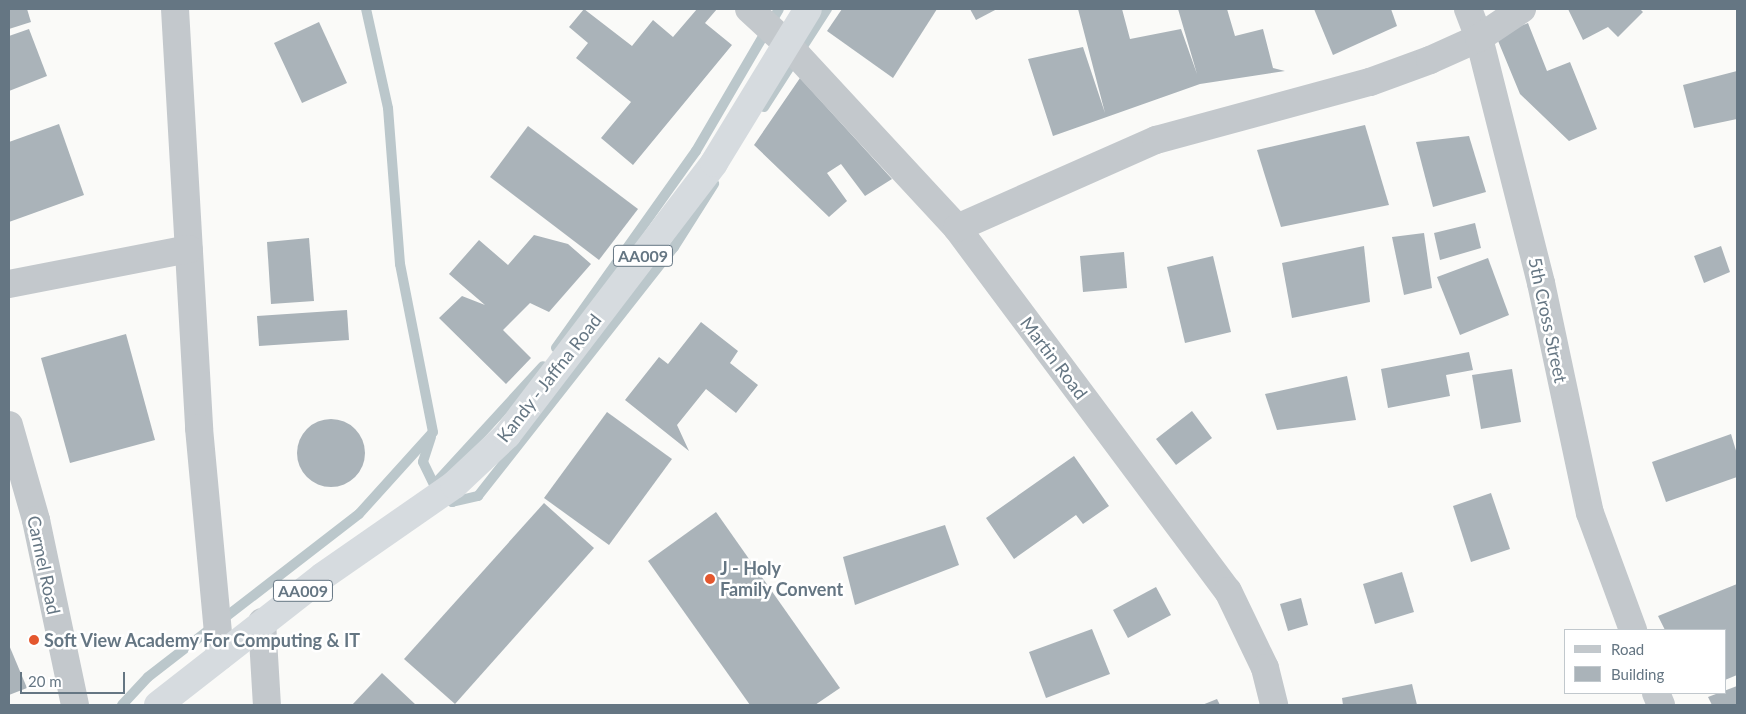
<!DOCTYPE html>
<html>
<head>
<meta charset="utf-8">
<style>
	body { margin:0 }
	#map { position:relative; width:1746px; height:714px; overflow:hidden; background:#fafaf8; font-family:Lato,sans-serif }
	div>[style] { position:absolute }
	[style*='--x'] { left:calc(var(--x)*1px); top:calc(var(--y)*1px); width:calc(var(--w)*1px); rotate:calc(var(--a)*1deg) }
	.stream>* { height:10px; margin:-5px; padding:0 5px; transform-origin:5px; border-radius:5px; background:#bbc7cb }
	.building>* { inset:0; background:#aab3b9 }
	.round { border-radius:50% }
	.minor>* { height:28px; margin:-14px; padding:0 14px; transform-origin:14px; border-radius:14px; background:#c3c8cc }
	.highway>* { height:28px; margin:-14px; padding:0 14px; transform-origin:14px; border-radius:14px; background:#d6dbdf }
	.dots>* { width:14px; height:14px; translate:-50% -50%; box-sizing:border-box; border:2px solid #fff; border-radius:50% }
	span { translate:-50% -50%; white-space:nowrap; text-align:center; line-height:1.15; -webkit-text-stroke:5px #fff; paint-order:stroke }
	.shield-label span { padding:1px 4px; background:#fff; border:1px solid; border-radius:4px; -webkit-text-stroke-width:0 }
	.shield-label { font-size:16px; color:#657683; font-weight:700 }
	.street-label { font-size:18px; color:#657683 }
	.poi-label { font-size:18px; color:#657683; font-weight:700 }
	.left { translate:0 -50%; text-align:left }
	.frame { position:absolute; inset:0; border:10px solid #657683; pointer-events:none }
	.legend { position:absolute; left:1564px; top:629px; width:162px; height:65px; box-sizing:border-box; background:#fff; border:1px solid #c1c8cd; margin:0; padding:6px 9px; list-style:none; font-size:15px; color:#657683 }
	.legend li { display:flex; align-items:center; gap:10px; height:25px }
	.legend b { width:25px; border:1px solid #c1c8cd }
	.scale { position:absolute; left:20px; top:672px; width:105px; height:22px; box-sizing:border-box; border:2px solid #657683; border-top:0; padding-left:6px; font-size:15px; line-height:18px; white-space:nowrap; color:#657683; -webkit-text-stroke:4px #fff; paint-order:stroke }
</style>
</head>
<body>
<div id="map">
	<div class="stream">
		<div style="--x:764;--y:107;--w:117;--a:-57.3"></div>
		<div style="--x:556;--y:348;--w:242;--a:-54.6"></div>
		<div style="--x:696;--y:151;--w:164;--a:-59.7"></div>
		<div style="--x:431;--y:437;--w:26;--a:108"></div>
		<div style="--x:423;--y:462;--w:25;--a:64"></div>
		<div style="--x:434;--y:485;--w:25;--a:43"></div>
		<div style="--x:452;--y:502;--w:27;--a:-13"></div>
		<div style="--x:478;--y:496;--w:317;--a:-51.8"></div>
		<div style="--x:674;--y:247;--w:75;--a:-57.6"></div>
		<div style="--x:434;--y:485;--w:161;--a:-47.5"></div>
		<div style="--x:122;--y:705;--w:38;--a:-47"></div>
		<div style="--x:148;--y:677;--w:267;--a:-37.7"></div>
		<div style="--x:359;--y:514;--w:110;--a:-47.9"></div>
		<div style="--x:433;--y:432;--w:171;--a:-101.1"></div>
		<div style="--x:400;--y:264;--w:156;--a:-94.4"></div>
		<div style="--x:388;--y:108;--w:101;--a:-102.5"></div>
	</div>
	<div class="building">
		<div style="clip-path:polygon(9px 9px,27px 9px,31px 22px,9px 29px)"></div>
		<div style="clip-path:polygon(584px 9px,632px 46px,653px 20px,673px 37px,697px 9px,717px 9px,705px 23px,732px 45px,633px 165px,601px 138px,631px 102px,576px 58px,588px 43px,569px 27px)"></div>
		<div style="clip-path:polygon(842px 9px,937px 9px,893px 78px,827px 31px)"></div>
		<div style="clip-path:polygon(970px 9px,997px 9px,976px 20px)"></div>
		<div style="clip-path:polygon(1078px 9px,1122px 9px,1130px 39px,1181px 29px,1197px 74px,1178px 9px,1227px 9px,1235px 36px,1263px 29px,1273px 68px,1285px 71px,1200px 84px,1053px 136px,1028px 59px,1083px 47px,1105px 113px)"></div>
		<div style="clip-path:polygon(1314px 9px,1391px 9px,1397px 26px,1333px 55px)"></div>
		<div style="clip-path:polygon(1568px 9px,1640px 9px,1643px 12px,1618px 37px,1608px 27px,1583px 40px)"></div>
		<div style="clip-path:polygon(319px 22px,347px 83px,302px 103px,274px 43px)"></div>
		<div style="clip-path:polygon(1528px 23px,1547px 71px,1570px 62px,1597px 129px,1569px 141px,1520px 94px,1496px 36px)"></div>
		<div style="clip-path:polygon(29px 29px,47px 76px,9px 91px,9px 36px)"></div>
		<div style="clip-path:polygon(1737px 71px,1737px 119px,1694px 128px,1683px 85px)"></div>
		<div style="clip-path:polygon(800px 78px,892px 179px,865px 196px,841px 164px,827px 173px,847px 201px,829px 217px,754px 145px)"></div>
		<div style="clip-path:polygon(59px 124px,84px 195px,9px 222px,9px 142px)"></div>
		<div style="clip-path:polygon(1365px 125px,1389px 205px,1281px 227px,1257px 150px)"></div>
		<div style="clip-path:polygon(528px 126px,638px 209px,599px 260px,490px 177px)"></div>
		<div style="clip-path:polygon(1469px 136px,1486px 192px,1433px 207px,1416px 142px)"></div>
		<div style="clip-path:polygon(1475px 223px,1481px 248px,1440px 260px,1434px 233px)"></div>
		<div style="clip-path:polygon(1424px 233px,1432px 288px,1404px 295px,1392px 237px)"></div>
		<div style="clip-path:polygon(534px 235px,568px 244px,591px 264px,549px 312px,530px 303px,503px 330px,531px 358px,506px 384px,439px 318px,462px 296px,485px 305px,449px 274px,479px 240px,508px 265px)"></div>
		<div style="clip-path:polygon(309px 238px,314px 301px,271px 304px,267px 242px)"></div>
		<div style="clip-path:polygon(1364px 246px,1370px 302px,1292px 318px,1282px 263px)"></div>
		<div style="clip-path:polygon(1721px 246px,1730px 272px,1704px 283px,1694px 256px)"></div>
		<div style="clip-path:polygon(1124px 252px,1127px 288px,1083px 292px,1080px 256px)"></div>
		<div style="clip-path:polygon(1213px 256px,1231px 332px,1185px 343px,1167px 267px)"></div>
		<div style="clip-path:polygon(1488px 258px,1509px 315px,1460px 335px,1437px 277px)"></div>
		<div style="clip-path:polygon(347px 310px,349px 340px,259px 346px,257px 316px)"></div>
		<div style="clip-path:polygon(701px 322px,738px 351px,730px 363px,758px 385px,736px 413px,706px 389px,677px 425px,689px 451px,625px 400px,659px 357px,668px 364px)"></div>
		<div style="clip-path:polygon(126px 334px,155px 440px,70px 463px,41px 358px)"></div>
		<div style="clip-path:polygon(1469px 352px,1473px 370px,1446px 375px,1450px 396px,1388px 408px,1381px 369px)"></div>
		<div style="clip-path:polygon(1512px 369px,1521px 422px,1481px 429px,1472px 375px)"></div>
		<div style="clip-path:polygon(1347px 376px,1356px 420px,1277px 430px,1265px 394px)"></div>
		<div style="clip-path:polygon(1192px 411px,1212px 438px,1176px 465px,1156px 439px)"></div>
		<div style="clip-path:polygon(607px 412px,672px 459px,609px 545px,544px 498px)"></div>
		<div class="round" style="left:297px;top:419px;width:68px;height:68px"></div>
		<div style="clip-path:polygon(1731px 434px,1737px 454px,1737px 477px,1666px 502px,1652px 462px)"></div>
		<div style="clip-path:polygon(1074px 456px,1109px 506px,1083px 524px,1076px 515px,1014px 559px,986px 518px)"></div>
		<div style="clip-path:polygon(1491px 493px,1510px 549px,1471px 562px,1453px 506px)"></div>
		<div style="clip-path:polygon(544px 503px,594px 548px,455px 704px,404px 659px)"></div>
		<div style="clip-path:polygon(716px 512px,840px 688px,815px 705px,750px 705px,648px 561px)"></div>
		<div style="clip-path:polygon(945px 525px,959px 565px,855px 605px,843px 557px)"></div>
		<div style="clip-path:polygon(1402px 572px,1414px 612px,1375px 624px,1363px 584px)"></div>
		<div style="clip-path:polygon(1737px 584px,1737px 675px,1725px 680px,1725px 630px,1665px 630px,1658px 616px)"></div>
		<div style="clip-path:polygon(1156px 587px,1171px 615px,1128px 638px,1113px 610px)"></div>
		<div style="clip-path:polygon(1301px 598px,1308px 625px,1288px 631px,1280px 604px)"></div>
		<div style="clip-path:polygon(1092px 629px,1110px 674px,1046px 698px,1029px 652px)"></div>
		<div style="clip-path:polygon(9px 645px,27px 688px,9px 695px)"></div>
		<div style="clip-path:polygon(382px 673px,416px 705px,352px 705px)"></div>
		<div style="clip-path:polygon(1412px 684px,1417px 705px,1343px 705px,1342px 698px)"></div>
		<div style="clip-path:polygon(1737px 686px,1737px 705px,1712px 705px,1708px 697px)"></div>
		<div style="clip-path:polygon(1217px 699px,1220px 705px,1202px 705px)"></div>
	</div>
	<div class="minor">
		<div style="--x:175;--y:9;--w:420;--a:86.7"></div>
		<div style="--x:199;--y:428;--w:229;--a:84.7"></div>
		<div style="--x:749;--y:9;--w:49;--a:42.5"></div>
		<div style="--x:785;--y:42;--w:253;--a:47.2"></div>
		<div style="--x:957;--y:228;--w:453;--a:53.3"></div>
		<div style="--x:1228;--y:591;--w:85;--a:64.3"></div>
		<div style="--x:1265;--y:668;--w:38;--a:76"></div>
		<div style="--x:1468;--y:9;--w:31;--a:69"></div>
		<div style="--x:1479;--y:38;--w:253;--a:75.8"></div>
		<div style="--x:1541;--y:283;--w:235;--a:78"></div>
		<div style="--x:1590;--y:513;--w:125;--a:69.8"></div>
		<div style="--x:957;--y:228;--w:218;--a:-23.9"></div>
		<div style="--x:1156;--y:140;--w:222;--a:-15.2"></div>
		<div style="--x:1370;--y:82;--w:64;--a:-20.1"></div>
		<div style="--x:1430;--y:60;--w:54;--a:-24.2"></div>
		<div style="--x:1479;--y:38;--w:52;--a:-34"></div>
		<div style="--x:9;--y:284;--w:183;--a:-11"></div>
		<div style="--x:9;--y:425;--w:99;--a:74.1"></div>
		<div style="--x:36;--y:520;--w:189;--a:78.1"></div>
		<div style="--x:262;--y:622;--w:83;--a:86.6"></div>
		<div style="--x:1656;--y:693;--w:13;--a:67"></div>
	</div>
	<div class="highway">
		<div style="--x:158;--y:705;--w:209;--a:-38"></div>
		<div style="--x:323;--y:576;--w:160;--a:-34.8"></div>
		<div style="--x:454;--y:485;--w:73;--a:-43.3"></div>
		<div style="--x:507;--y:435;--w:342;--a:-52.7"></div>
		<div style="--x:714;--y:163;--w:180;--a:-58.6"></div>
	</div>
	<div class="dots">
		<div style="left:710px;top:579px;background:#e4572e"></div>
		<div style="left:34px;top:640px;background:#e4572e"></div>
	</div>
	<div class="shield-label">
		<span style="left:643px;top:256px">AA009</span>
		<span style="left:303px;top:591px">AA009</span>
	</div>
	<div class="street-label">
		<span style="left:1548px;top:320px;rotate:78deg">5th Cross Street</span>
		<span style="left:1054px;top:358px;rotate:53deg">Martin Road</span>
		<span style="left:549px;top:378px;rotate:-52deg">Kandy - Jaffna Road</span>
		<span style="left:44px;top:565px;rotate:78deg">Carmel Road</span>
	</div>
	<div class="poi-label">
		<span class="left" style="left:720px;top:579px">J - Holy<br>Family Convent</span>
		<span class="left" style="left:44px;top:640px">Soft View Academy For Computing &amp; IT</span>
	</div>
	<div class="frame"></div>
	<ul class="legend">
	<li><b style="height:6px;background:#c3c8cc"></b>Road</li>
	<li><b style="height:14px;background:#aab3b9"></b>Building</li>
	</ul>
	<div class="scale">20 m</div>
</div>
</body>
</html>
